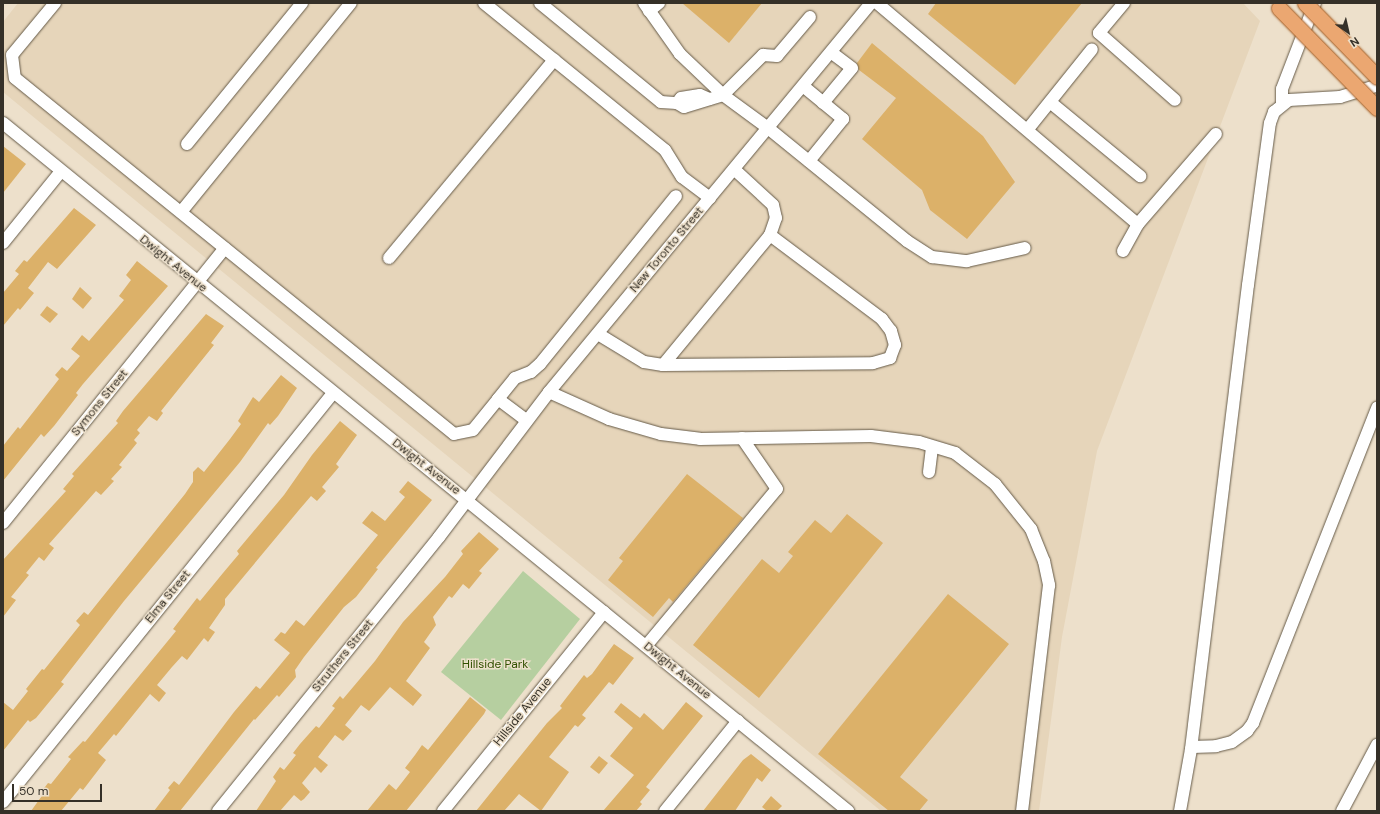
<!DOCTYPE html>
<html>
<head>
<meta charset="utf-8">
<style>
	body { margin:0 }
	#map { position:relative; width:1380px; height:814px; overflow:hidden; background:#ede0cb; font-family:"DM Sans",sans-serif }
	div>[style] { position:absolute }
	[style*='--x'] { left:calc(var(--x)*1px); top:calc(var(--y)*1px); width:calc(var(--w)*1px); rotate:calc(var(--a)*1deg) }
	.built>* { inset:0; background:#e6d5ba }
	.green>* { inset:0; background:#b6cfa0 }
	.building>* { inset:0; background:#dcb169 }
	.roads { filter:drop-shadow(0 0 1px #655a48) drop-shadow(0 0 1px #655a48) }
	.minor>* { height:12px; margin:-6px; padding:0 6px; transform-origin:6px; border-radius:6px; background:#fff }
	.bridges { filter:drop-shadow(0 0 1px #a2571a) drop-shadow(0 0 1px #a2571a) }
	.major-bridge>* { height:15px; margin:-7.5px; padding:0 7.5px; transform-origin:7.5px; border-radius:7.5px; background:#eba771 }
	span { translate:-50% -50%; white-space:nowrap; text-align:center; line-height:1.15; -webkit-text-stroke:3px #ede0cb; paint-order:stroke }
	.street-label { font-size:12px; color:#353028 }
	.park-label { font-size:12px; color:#315000 }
	.frame { position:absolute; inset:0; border:4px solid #353028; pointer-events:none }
	.north { position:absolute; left:1328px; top:12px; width:40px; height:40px; -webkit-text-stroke:3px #ede0cb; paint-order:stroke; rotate:146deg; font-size:11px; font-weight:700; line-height:16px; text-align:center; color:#353028 }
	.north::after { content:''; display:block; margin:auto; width:14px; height:18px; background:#353028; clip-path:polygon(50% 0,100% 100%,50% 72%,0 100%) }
	.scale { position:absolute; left:12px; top:784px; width:90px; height:18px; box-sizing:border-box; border:2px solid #353028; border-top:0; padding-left:5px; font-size:12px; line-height:14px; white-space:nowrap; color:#353028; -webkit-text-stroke:3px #ede0cb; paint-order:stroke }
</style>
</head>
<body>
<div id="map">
	<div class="built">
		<div style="clip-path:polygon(18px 3px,1243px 3px,1260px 21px,1097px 451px,1062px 637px,1039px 811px,881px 811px,3px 92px,3px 22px)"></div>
	</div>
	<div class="green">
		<div style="clip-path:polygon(523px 571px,580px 619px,501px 720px,441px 672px)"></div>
	</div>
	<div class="building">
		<div style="clip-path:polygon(682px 3px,762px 3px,729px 43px)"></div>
		<div style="clip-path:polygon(936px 3px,1082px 3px,1015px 85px,928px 14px)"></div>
		<div style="clip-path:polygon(872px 43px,983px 136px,1015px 182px,967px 239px,930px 210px,922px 190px,862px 139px,896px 98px,859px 70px,857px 63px)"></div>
		<div style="clip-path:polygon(3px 146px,26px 164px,3px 193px)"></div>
		<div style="clip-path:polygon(74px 208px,96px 225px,57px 269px,48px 262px,28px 288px,34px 293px,20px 310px,18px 308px,3px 326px,3px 293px,19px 274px,15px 271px,24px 260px,27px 262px)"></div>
		<div style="clip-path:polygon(137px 261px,168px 286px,83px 384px,76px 393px,78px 395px,54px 426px,44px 437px,41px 434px,3px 481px,3px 446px,18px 427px,20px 429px,59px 379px,55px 375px,62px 367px,67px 371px,80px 356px,71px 349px,82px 335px,89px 341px,124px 300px,119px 296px,131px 280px,126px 275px)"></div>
		<div style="clip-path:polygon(80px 287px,92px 298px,83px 309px,72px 299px)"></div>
		<div style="clip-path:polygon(47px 306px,58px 314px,50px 323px,40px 315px)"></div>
		<div style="clip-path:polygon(206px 314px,224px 326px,211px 343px,214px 345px,161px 411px,163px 413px,157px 421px,149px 416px,137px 430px,140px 433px,134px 440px,137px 443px,119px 465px,122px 467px,111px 479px,114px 481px,101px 495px,96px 491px,49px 544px,54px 548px,44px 561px,39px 557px,26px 573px,29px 575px,11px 597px,16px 600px,3px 617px,3px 560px,66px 491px,63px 489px,74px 476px,72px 474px,118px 423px,116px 421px,123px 411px)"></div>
		<div style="clip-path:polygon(281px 375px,297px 388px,278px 416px,270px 425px,268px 423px,240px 462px,124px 601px,61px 682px,64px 684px,36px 718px,30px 722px,28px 720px,3px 751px,3px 702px,13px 710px,28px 691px,26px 689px,42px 669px,44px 670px,80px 625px,76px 621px,84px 612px,88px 615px,185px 494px,193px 482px,193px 472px,198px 467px,204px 472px,230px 439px,241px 424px,238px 421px,253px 397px,259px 402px)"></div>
		<div style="clip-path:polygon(340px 421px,357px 435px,336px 464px,339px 467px,322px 487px,326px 491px,317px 501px,311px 496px,299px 510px,225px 599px,225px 605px,209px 628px,215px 632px,208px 642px,204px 638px,187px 660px,182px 656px,172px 667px,157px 685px,166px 693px,159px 702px,150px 694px,116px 736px,114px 734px,98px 753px,106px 760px,83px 790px,80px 788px,61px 811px,31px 811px,44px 793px,42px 791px,48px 783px,51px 784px,71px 759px,68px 757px,83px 741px,85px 742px,176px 631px,173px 629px,197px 598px,200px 601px,223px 573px,239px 554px,237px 551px,284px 495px,312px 455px)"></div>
		<div style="clip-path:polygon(687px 474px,743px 518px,673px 602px,669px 598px,653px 617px,608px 580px,623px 561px,619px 558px)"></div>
		<div style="clip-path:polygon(408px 481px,432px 500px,376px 568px,378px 569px,356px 597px,344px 607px,304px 657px,295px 670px,296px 677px,279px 697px,277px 695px,255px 720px,254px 719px,180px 811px,154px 811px,170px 790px,168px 788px,174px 781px,179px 785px,234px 712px,256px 686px,260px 689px,290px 653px,274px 640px,281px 632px,285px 634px,296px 620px,304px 626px,378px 535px,362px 523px,372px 511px,385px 521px,405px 497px,399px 492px)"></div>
		<div style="clip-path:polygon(847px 514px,883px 543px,759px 698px,693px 645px,762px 559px,779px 573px,793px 556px,788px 552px,815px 520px,831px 533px)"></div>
		<div style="clip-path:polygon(479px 532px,499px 549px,479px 571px,482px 573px,469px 589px,463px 584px,452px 598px,449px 596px,433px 617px,436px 625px,424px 642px,430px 648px,406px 681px,422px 695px,413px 706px,390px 687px,369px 711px,361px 705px,345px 725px,352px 731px,343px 741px,335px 735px,318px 757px,328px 765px,321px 773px,315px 767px,302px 783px,310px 792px,304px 799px,301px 801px,294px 795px,280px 811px,256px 811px,276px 781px,273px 777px,280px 767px,284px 770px,296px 755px,293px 753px,300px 744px,316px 726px,319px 728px,335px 708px,332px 706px,340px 696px,343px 699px,375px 661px,403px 622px,445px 577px,463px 554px,461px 551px)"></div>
		<div style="clip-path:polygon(948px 594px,1009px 644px,900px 777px,928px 800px,919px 811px,889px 811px,818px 754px)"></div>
		<div style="clip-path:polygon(614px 644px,634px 658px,613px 685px,609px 682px,582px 715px,586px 718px,578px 727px,575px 725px,549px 757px,569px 772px,541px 811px,519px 794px,504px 811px,476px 811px,547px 723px,562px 708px,560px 706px,584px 675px,587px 678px,592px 674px)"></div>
		<div style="clip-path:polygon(470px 697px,486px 710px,484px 714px,406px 811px,367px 811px,389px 784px,396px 790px,410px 772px,405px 768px,415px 755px,422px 745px,428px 750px)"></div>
		<div style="clip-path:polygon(686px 702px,703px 716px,646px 787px,650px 790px,640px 802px,642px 804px,636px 811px,603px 811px,634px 775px,610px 756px,633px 728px,614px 712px,621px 703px,640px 718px,644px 713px,663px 730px)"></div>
		<div style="clip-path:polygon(751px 754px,771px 770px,762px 782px,757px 778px,735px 811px,703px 811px,743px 760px)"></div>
		<div style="clip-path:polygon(599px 756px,608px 763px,599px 774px,590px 767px)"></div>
		<div style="clip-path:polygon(771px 796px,782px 806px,777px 811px,767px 811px,762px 807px)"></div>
	</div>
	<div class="roads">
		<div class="minor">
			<div style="--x:55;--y:3;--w:67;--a:129.6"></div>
			<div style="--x:12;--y:55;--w:23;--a:83"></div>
			<div style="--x:15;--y:78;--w:565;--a:39.04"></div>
			<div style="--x:454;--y:434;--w:19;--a:-12"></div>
			<div style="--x:473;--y:430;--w:40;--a:-51"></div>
			<div style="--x:498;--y:399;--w:36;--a:37"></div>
			<div style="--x:484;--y:3;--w:233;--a:39.1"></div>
			<div style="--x:665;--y:150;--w:32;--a:58"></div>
			<div style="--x:682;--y:177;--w:35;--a:37"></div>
			<div style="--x:540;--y:3;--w:156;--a:39.3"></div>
			<div style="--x:661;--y:102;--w:16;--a:4"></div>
			<div style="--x:677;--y:103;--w:8;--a:30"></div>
			<div style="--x:684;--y:107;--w:41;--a:-17.1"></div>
			<div style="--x:723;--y:95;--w:57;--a:-45"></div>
			<div style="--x:763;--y:55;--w:14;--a:4"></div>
			<div style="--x:777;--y:56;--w:51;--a:-49.8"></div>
			<div style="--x:644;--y:3;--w:62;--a:54.8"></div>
			<div style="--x:680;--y:54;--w:59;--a:43.6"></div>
			<div style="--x:723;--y:95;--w:56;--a:36.3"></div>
			<div style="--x:768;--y:128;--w:179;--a:39.1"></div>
			<div style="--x:907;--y:241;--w:30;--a:33"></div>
			<div style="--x:932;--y:257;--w:35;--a:7"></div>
			<div style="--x:967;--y:261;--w:59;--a:-12.6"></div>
			<div style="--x:877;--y:3;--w:342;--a:40.3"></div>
			<div style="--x:1138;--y:224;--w:119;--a:-49.1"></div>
			<div style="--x:1124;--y:3;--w:39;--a:130"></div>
			<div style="--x:1099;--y:33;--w:101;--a:41.4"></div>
			<div style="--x:649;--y:11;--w:13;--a:-39"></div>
			<div style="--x:803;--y:86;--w:52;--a:39.5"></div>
			<div style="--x:843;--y:119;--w:54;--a:129"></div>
			<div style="--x:1050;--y:102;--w:117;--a:39.4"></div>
			<div style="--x:677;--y:103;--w:6;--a:-51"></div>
			<div style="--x:681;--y:98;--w:19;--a:-9"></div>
			<div style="--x:700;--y:95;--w:10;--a:24"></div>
			<div style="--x:823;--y:103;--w:45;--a:-50.4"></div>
			<div style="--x:852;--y:68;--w:26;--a:-143"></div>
			<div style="--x:1282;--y:103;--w:14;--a:-90"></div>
			<div style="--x:1282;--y:89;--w:92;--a:-69"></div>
			<div style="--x:3;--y:123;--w:1090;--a:39.15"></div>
			<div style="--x:1028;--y:129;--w:102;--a:-51.3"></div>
			<div style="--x:187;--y:144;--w:182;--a:-50.8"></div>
			<div style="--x:181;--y:212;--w:269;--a:-50.9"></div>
			<div style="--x:3;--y:243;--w:92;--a:-51.1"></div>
			<div style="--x:1123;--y:251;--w:31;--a:-61"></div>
			<div style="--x:389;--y:258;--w:258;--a:-50.2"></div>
			<div style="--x:598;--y:334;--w:54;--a:31.3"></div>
			<div style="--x:644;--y:362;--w:19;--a:9"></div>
			<div style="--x:663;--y:365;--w:168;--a:-50.5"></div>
			<div style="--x:770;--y:235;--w:18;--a:-71"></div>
			<div style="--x:776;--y:218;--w:13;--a:-103"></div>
			<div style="--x:773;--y:205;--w:53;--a:-137.3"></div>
			<div style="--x:663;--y:365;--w:210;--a:-0.5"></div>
			<div style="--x:873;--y:363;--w:18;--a:-16"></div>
			<div style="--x:890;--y:358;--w:14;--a:-69"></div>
			<div style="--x:895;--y:345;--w:15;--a:-106"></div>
			<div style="--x:891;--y:331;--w:15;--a:-127"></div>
			<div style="--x:882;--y:319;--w:140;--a:-143.1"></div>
			<div style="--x:549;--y:392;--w:66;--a:24.2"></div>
			<div style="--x:609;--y:419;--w:54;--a:16.1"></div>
			<div style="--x:661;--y:434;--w:39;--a:7"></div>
			<div style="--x:700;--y:439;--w:171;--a:-1"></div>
			<div style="--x:871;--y:436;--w:48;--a:7.1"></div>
			<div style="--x:919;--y:442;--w:38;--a:17"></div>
			<div style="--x:955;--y:453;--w:51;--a:37.8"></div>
			<div style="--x:995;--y:484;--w:58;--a:51.3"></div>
			<div style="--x:1031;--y:529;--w:35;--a:68"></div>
			<div style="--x:1044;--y:561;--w:25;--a:78"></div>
			<div style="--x:1049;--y:585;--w:228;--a:96.8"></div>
			<div style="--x:498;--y:399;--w:27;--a:-51"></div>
			<div style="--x:515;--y:378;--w:17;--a:-21"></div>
			<div style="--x:531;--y:372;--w:12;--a:-42"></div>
			<div style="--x:540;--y:364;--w:216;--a:-51"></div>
			<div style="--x:929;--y:472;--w:25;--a:-83"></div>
			<div style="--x:3;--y:523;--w:353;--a:-51.1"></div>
			<div style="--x:646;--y:646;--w:204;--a:-50.2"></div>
			<div style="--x:777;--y:489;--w:62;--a:-124.5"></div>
			<div style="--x:1192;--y:747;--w:24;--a:-2"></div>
			<div style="--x:1216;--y:746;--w:16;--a:-14"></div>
			<div style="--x:1232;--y:742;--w:19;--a:-36"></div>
			<div style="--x:1247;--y:731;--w:10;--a:-53"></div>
			<div style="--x:1253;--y:723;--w:339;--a:-68.5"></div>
			<div style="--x:3;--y:802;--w:526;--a:-51.1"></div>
			<div style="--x:218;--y:811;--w:352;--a:-51.1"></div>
			<div style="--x:439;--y:537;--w:182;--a:-52.8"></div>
			<div style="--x:549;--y:392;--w:505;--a:-50.38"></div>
			<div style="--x:443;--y:811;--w:256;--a:-51"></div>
			<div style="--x:665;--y:811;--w:116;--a:-51"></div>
			<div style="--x:1180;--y:811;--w:63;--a:-79.9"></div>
			<div style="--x:1191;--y:749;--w:467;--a:-83"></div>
			<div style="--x:1248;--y:285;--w:163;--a:-82.3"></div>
			<div style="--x:1270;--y:123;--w:12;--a:-70"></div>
			<div style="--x:1274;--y:112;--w:19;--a:-39"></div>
			<div style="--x:1289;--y:100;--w:51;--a:-3.4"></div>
			<div style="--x:1340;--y:97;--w:39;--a:-17"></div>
			<div style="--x:1342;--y:811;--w:75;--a:-62.1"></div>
		</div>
	</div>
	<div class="bridges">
		<div class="major-bridge">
			<div style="--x:1305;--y:3;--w:103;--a:45.8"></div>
			<div style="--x:1279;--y:8;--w:140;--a:45.6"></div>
		</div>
	</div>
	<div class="street-label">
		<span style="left:667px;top:250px;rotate:-50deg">New Toronto Street</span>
		<span style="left:173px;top:264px;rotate:39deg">Dwight Avenue</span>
		<span style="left:100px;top:403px;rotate:-51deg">Symons Street</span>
		<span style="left:426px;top:467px;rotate:38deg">Dwight Avenue</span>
		<span style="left:168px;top:597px;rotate:-51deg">Elma Street</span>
		<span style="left:343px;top:656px;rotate:-51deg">Struthers Street</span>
		<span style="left:677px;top:671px;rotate:39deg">Dwight Avenue</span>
		<span style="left:523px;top:712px;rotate:-51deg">Hillside Avenue</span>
	</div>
	<div class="park-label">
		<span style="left:495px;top:665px">Hillside Park</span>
	</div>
	<div class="frame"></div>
	<div class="north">N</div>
	<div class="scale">50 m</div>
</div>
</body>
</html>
